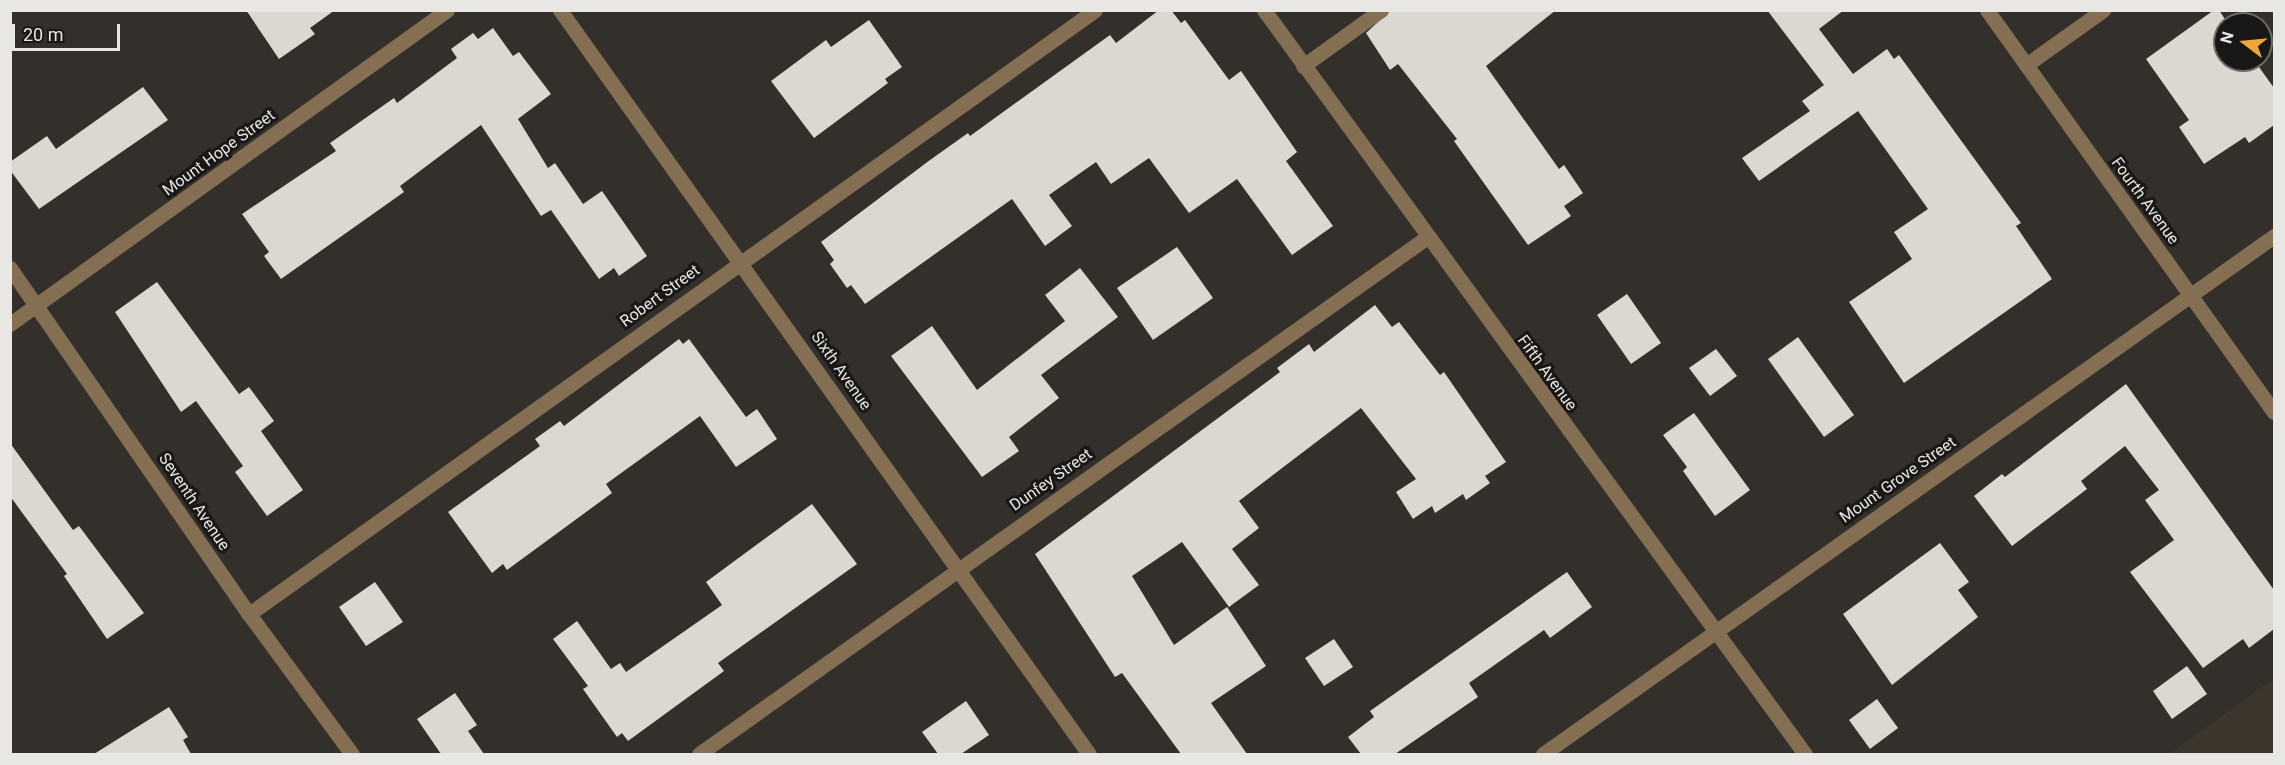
<!DOCTYPE html>
<html>
<head>
<meta charset="utf-8">
<style>
	body { margin:0 }
	#map { position:relative; width:2285px; height:765px; overflow:hidden; background:#332f2b; font-family:Roboto,sans-serif }
	div>[style] { position:absolute }
	[style*='--x'] { left:calc(var(--x)*1px); top:calc(var(--y)*1px); width:calc(var(--w)*1px); rotate:calc(var(--a)*1deg) }
	.built>* { inset:0; background:#3c352b }
	.building>* { inset:0; background:#dbd7d1 }
	.minor>* { height:15px; margin:-7.5px; padding:0 7.5px; transform-origin:7.5px; border-radius:7.5px; background:#846f53 }
	span { translate:-50% -50%; white-space:nowrap; text-align:center; line-height:1.15; -webkit-text-stroke:6px #191816; paint-order:stroke }
	.street-label { font-size:16px; color:#e9e7e4 }
	.frame { position:absolute; inset:0; border:12px solid #e9e7e4; pointer-events:none }
	.north { position:absolute; left:2213px; top:12px; width:60px; height:60px; box-sizing:border-box; background:#191816; border:2px solid #6c6b68; border-radius:50%; rotate:286deg; font-size:16px; font-weight:700; line-height:24px; text-align:center; color:#e9e7e4 }
	.north::after { content:''; display:block; margin:auto; width:21px; height:27px; background:#eda83b; clip-path:polygon(50% 0,100% 100%,50% 72%,0 100%) }
	.scale { position:absolute; left:12px; top:24px; width:108px; height:27px; box-sizing:border-box; border:3px solid #e9e7e4; border-top:0; padding-left:8px; font-size:18px; line-height:21px; white-space:nowrap; color:#e9e7e4; -webkit-text-stroke:4px #191816; paint-order:stroke }
</style>
</head>
<body>
<div id="map">
	<div class="built">
		<div style="clip-path:polygon(2274px 678px,2274px 754px,2169px 754px)"></div>
	</div>
	<div class="building">
		<div style="clip-path:polygon(246px 10px,335px 10px,310px 28px,315px 34px,279px 59px)"></div>
		<div style="clip-path:polygon(1159px 10px,1171px 10px,1181px 23px,1185px 20px,1229px 80px,1241px 71px,1297px 152px,1286px 161px,1333px 226px,1292px 255px,1237px 179px,1189px 213px,1149px 158px,1111px 184px,1096px 162px,1049px 195px,1072px 226px,1045px 246px,1012px 199px,865px 304px,851px 285px,847px 288px,830px 264px,834px 260px,821px 242px,930px 160px,968px 133px,970px 136px,1110px 35px,1116px 43px)"></div>
		<div style="clip-path:polygon(1391px 10px,1556px 10px,1486px 66px,1559px 169px,1564px 165px,1583px 193px,1564px 206px,1571px 216px,1528px 245px,1454px 141px,1457px 139px,1398px 64px,1390px 70px,1366px 33px)"></div>
		<div style="clip-path:polygon(1767px 10px,1844px 10px,1819px 29px,1853px 74px,1887px 49px,1894px 59px,1899px 55px,2021px 223px,2016px 226px,2052px 279px,1904px 383px,1849px 302px,1912px 259px,1894px 232px,1928px 209px,1858px 111px,1759px 181px,1742px 158px,1810px 111px,1802px 101px,1824px 85px)"></div>
		<div style="clip-path:polygon(2214px 10px,2219px 10px,2228px 24px,2225px 24px,2225px 60px,2254px 60px,2274px 88px,2274px 125px,2249px 143px,2245px 137px,2204px 164px,2179px 127px,2189px 120px,2146px 59px)"></div>
		<div style="clip-path:polygon(869px 20px,902px 67px,885px 79px,888px 83px,814px 138px,771px 81px,826px 40px,831px 47px)"></div>
		<div style="clip-path:polygon(493px 28px,513px 56px,519px 52px,551px 94px,518px 119px,548px 168px,555px 163px,583px 204px,602px 191px,647px 256px,619px 276px,614px 268px,599px 279px,551px 210px,541px 216px,481px 125px,400px 186px,404px 192px,281px 279px,264px 256px,269px 252px,242px 214px,336px 151px,330px 143px,394px 98px,397px 103px,457px 58px,451px 49px,473px 33px,478px 39px)"></div>
		<div style="clip-path:polygon(143px 87px,168px 120px,39px 209px,10px 170px,10px 162px,47px 136px,56px 149px)"></div>
		<div style="clip-path:polygon(1177px 247px,1213px 298px,1153px 340px,1117px 288px)"></div>
		<div style="clip-path:polygon(1080px 268px,1118px 317px,1041px 375px,1059px 398px,1009px 437px,1019px 451px,982px 477px,891px 356px,932px 326px,977px 390px,1065px 321px,1045px 295px)"></div>
		<div style="clip-path:polygon(157px 282px,239px 394px,249px 387px,274px 421px,261px 431px,303px 490px,267px 516px,235px 472px,243px 466px,196px 401px,181px 412px,115px 312px)"></div>
		<div style="clip-path:polygon(1627px 294px,1661px 343px,1631px 364px,1597px 315px)"></div>
		<div style="clip-path:polygon(1375px 305px,1392px 327px,1399px 322px,1440px 375px,1444px 372px,1506px 462px,1485px 476px,1490px 483px,1466px 500px,1463px 494px,1435px 513px,1432px 506px,1413px 519px,1396px 492px,1416px 479px,1361px 408px,1239px 501px,1259px 528px,1232px 549px,1259px 585px,1229px 607px,1182px 542px,1132px 576px,1174px 645px,1227px 607px,1266px 666px,1211px 703px,1247px 754px,1181px 754px,1122px 673px,1115px 677px,1035px 554px,1280px 372px,1277px 368px,1309px 344px,1314px 352px)"></div>
		<div style="clip-path:polygon(1798px 337px,1854px 415px,1824px 437px,1768px 359px)"></div>
		<div style="clip-path:polygon(679px 339px,683px 344px,689px 339px,746px 417px,757px 409px,777px 439px,736px 467px,700px 416px,606px 484px,612px 493px,507px 570px,503px 564px,492px 573px,448px 512px,540px 446px,535px 439px,560px 421px,564px 426px)"></div>
		<div style="clip-path:polygon(1716px 349px,1737px 376px,1710px 396px,1689px 368px)"></div>
		<div style="clip-path:polygon(2126px 384px,2274px 590px,2274px 629px,2249px 648px,2243px 639px,2203px 668px,2130px 572px,2174px 540px,2145px 500px,2159px 490px,2125px 446px,2081px 481px,2087px 489px,2012px 546px,1974px 496px,2002px 474px,2005px 477px)"></div>
		<div style="clip-path:polygon(1694px 413px,1750px 490px,1715px 516px,1683px 471px,1687px 467px,1663px 435px)"></div>
		<div style="clip-path:polygon(10px 443px,73px 530px,79px 526px,144px 613px,107px 639px,64px 576px,67px 574px,10px 496px)"></div>
		<div style="clip-path:polygon(812px 504px,857px 564px,718px 663px,724px 671px,628px 741px,622px 733px,617px 737px,583px 689px,588px 686px,553px 639px,577px 621px,611px 669px,620px 663px,626px 672px,722px 605px,706px 582px)"></div>
		<div style="clip-path:polygon(1940px 543px,1969px 582px,1958px 590px,1978px 617px,1892px 685px,1843px 614px)"></div>
		<div style="clip-path:polygon(1567px 572px,1592px 607px,1550px 638px,1544px 630px,1469px 683px,1478px 697px,1395px 754px,1361px 754px,1348px 737px,1374px 717px,1370px 711px)"></div>
		<div style="clip-path:polygon(375px 582px,403px 622px,366px 646px,339px 607px)"></div>
		<div style="clip-path:polygon(1334px 639px,1353px 667px,1324px 686px,1305px 658px)"></div>
		<div style="clip-path:polygon(2187px 666px,2207px 694px,2172px 719px,2153px 691px)"></div>
		<div style="clip-path:polygon(455px 693px,477px 725px,468px 731px,484px 754px,441px 754px,417px 719px)"></div>
		<div style="clip-path:polygon(1877px 699px,1898px 728px,1870px 749px,1849px 720px)"></div>
		<div style="clip-path:polygon(966px 701px,989px 735px,961px 754px,938px 754px,922px 732px)"></div>
		<div style="clip-path:polygon(169px 707px,188px 737px,183px 740px,191px 754px,94px 754px)"></div>
	</div>
	<div class="minor">
		<div style="--x:560;--y:10;--w:913;--a:54.59"></div>
		<div style="--x:1264;--y:10;--w:920;--a:53.98"></div>
		<div style="--x:1987;--y:10;--w:494;--a:54.5"></div>
		<div style="--x:2026;--y:65;--w:95;--a:-35.5"></div>
		<div style="--x:1303;--y:66;--w:96;--a:-35.7"></div>
		<div style="--x:10;--y:268;--w:421;--a:55.4"></div>
		<div style="--x:249;--y:614;--w:174;--a:53.7"></div>
		<div style="--x:10;--y:324;--w:538;--a:-35.7"></div>
		<div style="--x:249;--y:614;--w:1039;--a:-35.52"></div>
		<div style="--x:699;--y:754;--w:892;--a:-35.37"></div>
		<div style="--x:1543;--y:754;--w:896;--a:-35.32"></div>
	</div>
	<div class="street-label">
		<span style="left:219px;top:153px;rotate:-36deg">Mount Hope Street</span>
		<span style="left:2145px;top:201px;rotate:54deg">Fourth Avenue</span>
		<span style="left:660px;top:296px;rotate:-36deg">Robert Street</span>
		<span style="left:841px;top:371px;rotate:55deg">Sixth Avenue</span>
		<span style="left:1547px;top:373px;rotate:54deg">Fifth Avenue</span>
		<span style="left:1051px;top:480px;rotate:-35deg">Dunfey Street</span>
		<span style="left:1898px;top:480px;rotate:-35deg">Mount Grove Street</span>
		<span style="left:194px;top:502px;rotate:56deg">Seventh Avenue</span>
	</div>
	<div class="frame"></div>
	<div class="north">N</div>
	<div class="scale">20 m</div>
</div>
</body>
</html>
